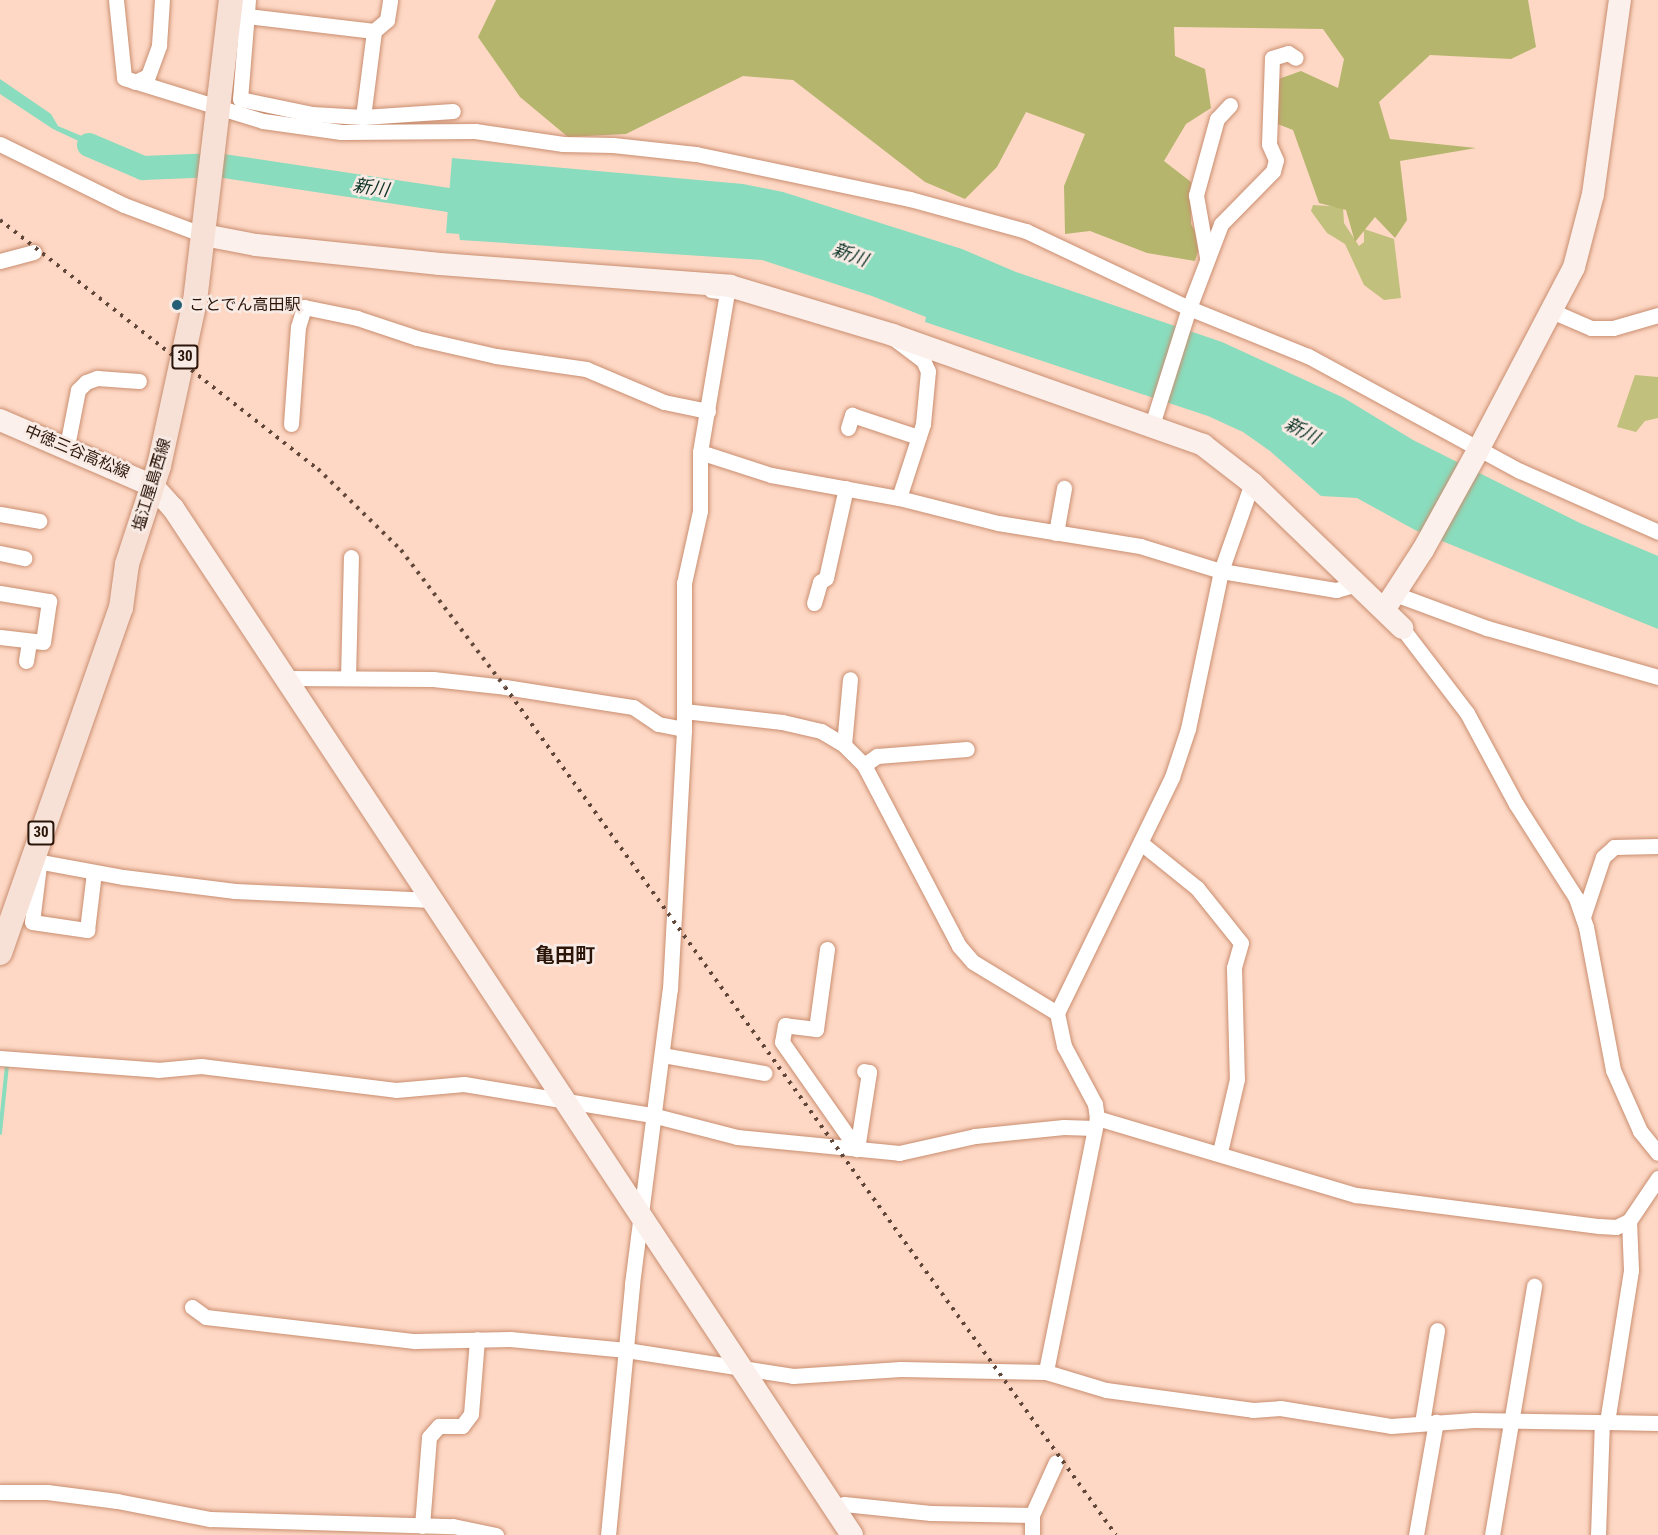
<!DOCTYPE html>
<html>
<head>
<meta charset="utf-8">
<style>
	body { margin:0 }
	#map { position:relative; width:1658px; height:1535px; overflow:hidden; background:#fed8c5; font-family:"Roboto Condensed","Noto Sans JP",sans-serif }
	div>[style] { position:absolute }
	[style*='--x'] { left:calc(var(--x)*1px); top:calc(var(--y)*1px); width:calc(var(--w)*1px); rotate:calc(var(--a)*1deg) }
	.green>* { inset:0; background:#c1c07c }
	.forest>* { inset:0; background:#b5b56d }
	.water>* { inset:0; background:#89dcbd }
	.stream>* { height:4px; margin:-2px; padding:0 2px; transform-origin:2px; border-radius:2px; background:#89dcbd }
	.river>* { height:24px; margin:-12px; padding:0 12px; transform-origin:12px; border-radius:12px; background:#89dcbd }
	.roads { filter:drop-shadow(0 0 2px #c98e70) drop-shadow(0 0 2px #c98e70) }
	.street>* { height:15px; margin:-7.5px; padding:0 7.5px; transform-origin:7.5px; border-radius:7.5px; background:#fff }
	.secondary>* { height:22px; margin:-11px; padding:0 11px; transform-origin:11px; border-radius:11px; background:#fbf0eb }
	.primary>* { height:24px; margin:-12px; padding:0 12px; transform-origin:12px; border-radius:12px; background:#f7e1d6 }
	.rail>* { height:4px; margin-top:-2px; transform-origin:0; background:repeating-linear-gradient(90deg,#614739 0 3px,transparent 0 9px) }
	.dots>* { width:16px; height:16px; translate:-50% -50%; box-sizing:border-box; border:3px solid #f8ebe5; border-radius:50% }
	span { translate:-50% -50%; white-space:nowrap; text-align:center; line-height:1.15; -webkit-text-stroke:5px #f8ebe5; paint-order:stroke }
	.shield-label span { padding:2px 4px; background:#f8ebe5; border:2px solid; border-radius:4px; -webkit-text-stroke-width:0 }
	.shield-label { font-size:15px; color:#2b1509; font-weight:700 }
	.poi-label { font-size:16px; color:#2b1509 }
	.left { translate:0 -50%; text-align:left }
	.street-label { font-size:16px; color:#2b1509 }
	.water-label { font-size:18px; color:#0b3226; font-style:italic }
	.quarter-label { font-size:20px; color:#2b1509; font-weight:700 }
</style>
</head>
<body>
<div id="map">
	<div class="green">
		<div style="clip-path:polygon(1313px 205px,1343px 207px,1344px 223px,1359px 246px,1364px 242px,1364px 229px,1394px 239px,1401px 298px,1384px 300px,1364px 285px,1345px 244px,1327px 233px,1311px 211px)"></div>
		<div style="clip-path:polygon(1635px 375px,1658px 377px,1658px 418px,1645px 421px,1636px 432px,1617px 427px)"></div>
	</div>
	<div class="forest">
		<div style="clip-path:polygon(496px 0,1528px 0,1536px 47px,1511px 59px,1430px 55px,1379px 102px,1390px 139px,1476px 148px,1400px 161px,1407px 220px,1395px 238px,1375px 217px,1355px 242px,1346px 210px,1319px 203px,1293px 130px,1275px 123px,1273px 81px,1301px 71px,1338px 88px,1344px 59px,1323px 29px,1174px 27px,1175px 56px,1205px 69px,1211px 108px,1186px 124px,1164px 161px,1191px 182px,1191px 224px,1201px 242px,1195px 261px,1147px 253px,1090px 231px,1065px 234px,1064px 186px,1085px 134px,1026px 112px,997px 167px,965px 199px,925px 182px,793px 80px,743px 76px,626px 134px,568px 137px,520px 97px,478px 37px)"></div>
	</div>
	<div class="water">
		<div style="clip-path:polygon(0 79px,51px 114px,58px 126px,124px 154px,115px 158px,53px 129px,0 94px)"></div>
		<div style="clip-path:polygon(452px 158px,743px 184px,783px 192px,962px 249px,1016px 272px,1222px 342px,1344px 398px,1413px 440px,1580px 523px,1658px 556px,1658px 629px,1415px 530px,1357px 498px,1321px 496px,1270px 451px,1243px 432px,1208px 416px,925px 322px,926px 317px,872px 296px,762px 260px,460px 240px,459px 234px,446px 233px)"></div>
	</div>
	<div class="stream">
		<div style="--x:0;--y:1133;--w:68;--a:-84.1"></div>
	</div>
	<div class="river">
		<div style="--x:89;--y:145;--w:59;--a:23.1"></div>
		<div style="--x:143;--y:168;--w:74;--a:-2.3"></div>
		<div style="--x:217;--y:165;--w:235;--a:8.6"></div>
		<div style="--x:449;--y:200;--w:30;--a:0"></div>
	</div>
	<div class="roads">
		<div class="street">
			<div style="--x:116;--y:0;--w:78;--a:84.1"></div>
			<div style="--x:124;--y:78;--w:145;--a:17.2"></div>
			<div style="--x:263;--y:121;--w:79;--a:8"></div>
			<div style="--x:341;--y:132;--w:134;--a:-0.4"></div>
			<div style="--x:475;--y:131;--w:89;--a:8.4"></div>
			<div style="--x:563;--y:144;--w:50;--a:1.1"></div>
			<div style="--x:613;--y:145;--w:83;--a:6.2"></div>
			<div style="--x:696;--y:154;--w:219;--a:11.9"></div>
			<div style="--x:910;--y:199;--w:120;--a:15.4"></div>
			<div style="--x:1026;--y:231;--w:180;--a:25.3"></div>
			<div style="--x:1189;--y:308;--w:128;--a:22"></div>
			<div style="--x:1308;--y:356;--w:241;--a:28.5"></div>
			<div style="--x:1520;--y:471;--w:151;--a:23.8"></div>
			<div style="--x:248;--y:0;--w:99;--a:94.6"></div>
			<div style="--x:240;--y:99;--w:74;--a:11.8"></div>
			<div style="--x:312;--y:114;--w:51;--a:3.4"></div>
			<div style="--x:363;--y:117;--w:90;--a:-3.8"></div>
			<div style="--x:247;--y:16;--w:128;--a:6.7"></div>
			<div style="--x:135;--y:82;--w:14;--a:-25"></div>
			<div style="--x:148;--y:76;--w:33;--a:-70"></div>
			<div style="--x:159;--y:45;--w:45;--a:-86.2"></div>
			<div style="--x:363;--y:117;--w:87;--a:-82.7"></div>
			<div style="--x:374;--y:31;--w:17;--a:-40"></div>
			<div style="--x:387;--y:20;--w:20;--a:-81"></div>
			<div style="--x:0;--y:144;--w:138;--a:26.2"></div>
			<div style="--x:124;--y:205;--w:85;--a:20.6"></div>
			<div style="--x:1207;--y:257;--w:63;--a:-100.1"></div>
			<div style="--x:1196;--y:195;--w:79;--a:-74.6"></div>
			<div style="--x:1217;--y:119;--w:19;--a:-47"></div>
			<div style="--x:0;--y:261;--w:35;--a:-15"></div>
			<div style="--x:1554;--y:312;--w:40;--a:23.4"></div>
			<div style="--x:1591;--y:328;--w:22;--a:0"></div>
			<div style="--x:1613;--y:328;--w:47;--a:-16.1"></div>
			<div style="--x:896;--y:340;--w:34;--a:37"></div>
			<div style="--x:923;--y:360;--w:12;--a:66"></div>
			<div style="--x:928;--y:371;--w:53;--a:95.4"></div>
			<div style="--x:923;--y:424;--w:78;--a:108"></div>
			<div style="--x:291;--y:424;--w:97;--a:-85.9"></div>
			<div style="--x:298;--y:327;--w:21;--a:-73"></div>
			<div style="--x:304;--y:307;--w:54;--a:11.7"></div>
			<div style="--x:357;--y:318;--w:63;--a:18.4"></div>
			<div style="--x:417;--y:338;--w:81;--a:12.8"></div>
			<div style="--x:496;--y:356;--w:91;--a:8.2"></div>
			<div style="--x:586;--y:369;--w:85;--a:22.9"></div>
			<div style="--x:664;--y:402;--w:45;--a:11.6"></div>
			<div style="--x:1152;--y:425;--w:123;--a:-72.5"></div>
			<div style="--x:1189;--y:308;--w:90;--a:-69.1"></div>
			<div style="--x:1221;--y:224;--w:74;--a:-45.5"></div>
			<div style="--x:1273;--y:171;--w:11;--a:-75"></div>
			<div style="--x:1276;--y:160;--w:17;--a:-114"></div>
			<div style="--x:1269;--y:144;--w:86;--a:-88"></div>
			<div style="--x:1272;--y:58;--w:17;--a:-17"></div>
			<div style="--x:1288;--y:53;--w:9;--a:32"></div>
			<div style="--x:848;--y:428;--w:14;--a:-73"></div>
			<div style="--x:852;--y:415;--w:70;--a:18.4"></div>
			<div style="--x:67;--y:446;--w:57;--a:-78.9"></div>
			<div style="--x:78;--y:390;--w:11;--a:-45"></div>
			<div style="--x:86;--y:382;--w:12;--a:-20"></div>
			<div style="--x:97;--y:378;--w:42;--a:4.1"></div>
			<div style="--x:700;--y:452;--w:75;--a:17.9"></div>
			<div style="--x:771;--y:475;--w:130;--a:10.2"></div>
			<div style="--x:899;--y:498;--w:102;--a:14.2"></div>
			<div style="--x:998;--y:523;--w:144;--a:9.2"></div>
			<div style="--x:1140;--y:546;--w:85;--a:17.2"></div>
			<div style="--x:1221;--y:571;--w:117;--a:9.4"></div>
			<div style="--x:1336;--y:590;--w:18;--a:-16"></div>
			<div style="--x:0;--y:514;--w:40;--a:10"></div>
			<div style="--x:1056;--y:533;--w:46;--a:-79.9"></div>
			<div style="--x:0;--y:553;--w:25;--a:12"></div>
			<div style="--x:0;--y:593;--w:50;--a:9.3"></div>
			<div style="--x:49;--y:601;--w:41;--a:98.3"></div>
			<div style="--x:43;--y:642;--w:43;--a:-173.4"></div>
			<div style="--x:1395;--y:594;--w:98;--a:20.3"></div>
			<div style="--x:1487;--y:628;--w:178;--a:16"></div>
			<div style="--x:814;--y:603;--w:22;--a:-74"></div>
			<div style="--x:820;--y:582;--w:7;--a:-34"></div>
			<div style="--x:826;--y:578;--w:92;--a:-77.5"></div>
			<div style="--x:1402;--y:628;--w:107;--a:52.6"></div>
			<div style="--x:1467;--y:713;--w:103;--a:61.7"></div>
			<div style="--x:1516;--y:804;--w:112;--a:57.4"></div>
			<div style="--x:1576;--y:898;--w:31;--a:71"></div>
			<div style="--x:1586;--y:927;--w:146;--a:79.3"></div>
			<div style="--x:1613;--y:1070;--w:67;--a:66.1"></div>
			<div style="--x:1640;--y:1131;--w:28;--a:51"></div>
			<div style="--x:26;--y:661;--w:20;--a:-81"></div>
			<div style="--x:285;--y:678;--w:148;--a:0.4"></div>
			<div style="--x:433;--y:679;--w:72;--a:6.3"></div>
			<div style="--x:505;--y:687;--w:130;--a:8.9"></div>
			<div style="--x:633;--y:707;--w:30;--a:34"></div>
			<div style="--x:658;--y:724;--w:26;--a:11"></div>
			<div style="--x:348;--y:678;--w:121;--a:-88.6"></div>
			<div style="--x:684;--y:711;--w:99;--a:6.4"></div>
			<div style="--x:782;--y:722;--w:40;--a:13"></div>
			<div style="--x:821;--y:731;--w:27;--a:31"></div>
			<div style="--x:844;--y:745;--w:28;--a:45"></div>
			<div style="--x:864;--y:765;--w:204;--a:62.3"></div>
			<div style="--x:959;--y:946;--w:21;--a:49"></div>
			<div style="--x:973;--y:962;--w:98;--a:31.3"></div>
			<div style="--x:1057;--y:1013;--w:34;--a:78"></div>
			<div style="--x:1064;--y:1046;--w:66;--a:61.9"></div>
			<div style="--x:1095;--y:1104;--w:14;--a:82"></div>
			<div style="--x:1097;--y:1118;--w:259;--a:101.4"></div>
			<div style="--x:844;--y:745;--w:66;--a:-84.8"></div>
			<div style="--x:864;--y:765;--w:16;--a:-35"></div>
			<div style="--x:877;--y:756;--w:90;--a:-4.4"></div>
			<div style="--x:1141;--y:843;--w:72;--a:38.8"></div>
			<div style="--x:1197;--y:888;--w:70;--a:51.3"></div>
			<div style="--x:1241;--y:943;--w:26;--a:106"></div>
			<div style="--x:1234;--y:968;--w:111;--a:88.5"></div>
			<div style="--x:1237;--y:1079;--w:75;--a:103.1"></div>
			<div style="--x:31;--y:860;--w:94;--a:10.5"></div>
			<div style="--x:123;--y:877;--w:113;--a:7.1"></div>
			<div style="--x:235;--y:891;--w:197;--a:2.6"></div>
			<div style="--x:39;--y:865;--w:57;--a:97"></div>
			<div style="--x:32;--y:922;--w:56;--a:8.3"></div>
			<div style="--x:87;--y:930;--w:58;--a:-83.1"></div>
			<div style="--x:1583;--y:917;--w:63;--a:-71.6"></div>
			<div style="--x:1603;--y:857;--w:15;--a:-42"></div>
			<div style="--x:1614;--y:847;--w:44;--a:-1.3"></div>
			<div style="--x:827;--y:949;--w:81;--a:97.8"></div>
			<div style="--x:816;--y:1029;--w:31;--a:-173"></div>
			<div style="--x:785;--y:1025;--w:17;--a:100"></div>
			<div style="--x:782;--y:1042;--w:131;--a:55"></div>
			<div style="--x:1057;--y:1013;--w:263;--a:-64"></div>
			<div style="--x:1172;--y:777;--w:51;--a:-71.6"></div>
			<div style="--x:1188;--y:729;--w:161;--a:-78.2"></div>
			<div style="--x:1221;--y:571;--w:93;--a:-70.6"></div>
			<div style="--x:662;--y:1055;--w:104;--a:10"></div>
			<div style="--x:0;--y:1058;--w:158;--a:4.3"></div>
			<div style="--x:158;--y:1070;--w:43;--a:-5.3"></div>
			<div style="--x:201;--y:1066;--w:196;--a:7"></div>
			<div style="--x:396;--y:1090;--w:68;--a:-5"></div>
			<div style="--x:464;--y:1084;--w:191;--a:9.4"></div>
			<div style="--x:652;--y:1115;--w:88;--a:14.5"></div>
			<div style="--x:737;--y:1137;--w:163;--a:5.6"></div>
			<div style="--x:899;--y:1153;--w:78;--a:-12.6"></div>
			<div style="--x:975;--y:1136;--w:89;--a:-5.8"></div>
			<div style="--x:1064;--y:1127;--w:30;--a:2"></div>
			<div style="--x:1097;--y:1118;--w:270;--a:16.6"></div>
			<div style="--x:1356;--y:1195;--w:245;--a:7.3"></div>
			<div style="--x:1599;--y:1226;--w:17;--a:3"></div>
			<div style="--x:1616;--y:1227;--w:14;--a:-25"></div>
			<div style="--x:1629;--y:1221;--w:52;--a:-56"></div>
			<div style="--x:857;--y:1149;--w:78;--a:-81.1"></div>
			<div style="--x:869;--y:1072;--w:5;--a:-169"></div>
			<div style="--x:192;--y:1307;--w:17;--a:36"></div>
			<div style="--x:206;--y:1317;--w:210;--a:6.6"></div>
			<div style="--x:415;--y:1341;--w:95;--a:-1.2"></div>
			<div style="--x:510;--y:1339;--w:117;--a:5.4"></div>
			<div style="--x:626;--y:1350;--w:169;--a:8.8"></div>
			<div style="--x:793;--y:1376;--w:108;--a:-3.7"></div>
			<div style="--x:901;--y:1369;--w:145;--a:1.2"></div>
			<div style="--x:1046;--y:1372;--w:63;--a:16.7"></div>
			<div style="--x:1106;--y:1390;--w:148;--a:7.7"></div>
			<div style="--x:1253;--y:1410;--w:27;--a:-4"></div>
			<div style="--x:1280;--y:1408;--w:112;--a:9.2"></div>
			<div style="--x:1391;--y:1426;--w:83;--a:-4.1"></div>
			<div style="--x:1474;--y:1420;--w:184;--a:0.9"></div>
			<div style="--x:1607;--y:1422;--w:154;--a:-81"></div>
			<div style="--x:1631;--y:1270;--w:49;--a:-92.3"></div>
			<div style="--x:1422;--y:1423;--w:94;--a:-80.8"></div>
			<div style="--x:0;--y:1492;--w:47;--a:0"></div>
			<div style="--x:47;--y:1492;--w:71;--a:7.3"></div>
			<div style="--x:117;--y:1501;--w:95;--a:11"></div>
			<div style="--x:210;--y:1519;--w:243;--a:1.7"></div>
			<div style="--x:453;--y:1526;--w:44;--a:11.8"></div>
			<div style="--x:835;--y:1509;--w:10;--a:-29"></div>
			<div style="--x:844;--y:1504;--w:87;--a:5.9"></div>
			<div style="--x:931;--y:1513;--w:101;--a:1.1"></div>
			<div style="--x:422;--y:1526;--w:89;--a:-85.5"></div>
			<div style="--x:429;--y:1437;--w:15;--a:-48"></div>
			<div style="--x:439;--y:1426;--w:23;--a:0"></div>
			<div style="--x:462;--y:1426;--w:15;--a:-53"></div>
			<div style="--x:471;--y:1414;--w:75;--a:-85.4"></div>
			<div style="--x:608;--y:1535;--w:252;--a:-84.5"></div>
			<div style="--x:632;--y:1284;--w:297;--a:-82.7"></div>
			<div style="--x:670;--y:989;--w:260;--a:-86.9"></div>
			<div style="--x:684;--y:729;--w:146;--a:-90"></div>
			<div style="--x:684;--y:583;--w:74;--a:-77.5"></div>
			<div style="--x:700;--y:511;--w:59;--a:-90"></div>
			<div style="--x:700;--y:452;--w:162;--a:-80.4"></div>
			<div style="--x:727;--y:292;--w:16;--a:-173"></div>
			<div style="--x:1032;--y:1535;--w:20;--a:-90"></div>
			<div style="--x:1032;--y:1515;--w:58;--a:-65.6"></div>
			<div style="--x:1416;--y:1535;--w:115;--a:-80"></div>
			<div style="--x:1492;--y:1535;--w:253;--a:-80.4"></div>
			<div style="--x:1598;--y:1535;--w:113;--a:-88"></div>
		</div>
		<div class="secondary">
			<div style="--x:204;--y:235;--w:53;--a:10.9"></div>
			<div style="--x:256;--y:245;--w:185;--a:5.9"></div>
			<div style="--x:440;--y:264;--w:291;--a:4.3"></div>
			<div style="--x:730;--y:286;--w:170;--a:16.7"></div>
			<div style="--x:893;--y:335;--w:329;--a:19.5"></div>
			<div style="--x:1203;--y:445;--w:62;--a:37.8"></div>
			<div style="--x:1252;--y:483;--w:209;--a:44"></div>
			<div style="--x:0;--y:420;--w:167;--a:23.3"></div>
			<div style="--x:153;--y:486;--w:30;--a:48"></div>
			<div style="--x:173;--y:508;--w:1231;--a:56.53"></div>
			<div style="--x:1384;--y:610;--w:72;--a:-57"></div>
			<div style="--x:1423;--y:550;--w:110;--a:-61.1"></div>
			<div style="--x:1476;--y:454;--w:211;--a:-62.3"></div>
			<div style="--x:1574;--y:267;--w:75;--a:-75.4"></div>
			<div style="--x:1593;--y:194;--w:196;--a:-82.1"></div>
		</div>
		<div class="primary">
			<div style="--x:0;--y:953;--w:366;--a:-70.7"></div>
			<div style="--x:121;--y:608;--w:44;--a:-82.2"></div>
			<div style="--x:127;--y:564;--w:103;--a:-71.9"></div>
			<div style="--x:159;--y:466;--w:169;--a:-77.7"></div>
			<div style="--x:195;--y:301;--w:303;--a:-83.2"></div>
		</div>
	</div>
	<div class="rail">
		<div style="--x:0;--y:220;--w:404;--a:38.1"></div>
		<div style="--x:318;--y:469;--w:116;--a:44.3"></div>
		<div style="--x:401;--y:550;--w:172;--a:52.8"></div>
		<div style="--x:505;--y:687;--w:1045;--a:54.23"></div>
	</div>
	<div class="dots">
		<div style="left:177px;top:305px;background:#225e76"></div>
	</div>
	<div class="shield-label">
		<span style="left:185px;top:357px">30</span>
		<span style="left:41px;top:833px">30</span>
	</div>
	<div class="poi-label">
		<span class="left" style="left:189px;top:305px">ことでん高田駅</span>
	</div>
	<div class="street-label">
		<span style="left:77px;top:452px;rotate:23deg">中徳三谷高松線</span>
		<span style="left:152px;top:485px;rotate:-73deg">塩江屋島西線</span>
	</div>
	<div class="water-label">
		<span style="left:371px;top:188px;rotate:9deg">新川</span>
		<span style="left:850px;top:255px;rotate:20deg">新川</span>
		<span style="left:1302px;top:431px;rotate:28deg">新川</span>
	</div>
	<div class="quarter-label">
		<span style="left:565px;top:955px">亀田町</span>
	</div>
</div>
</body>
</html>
